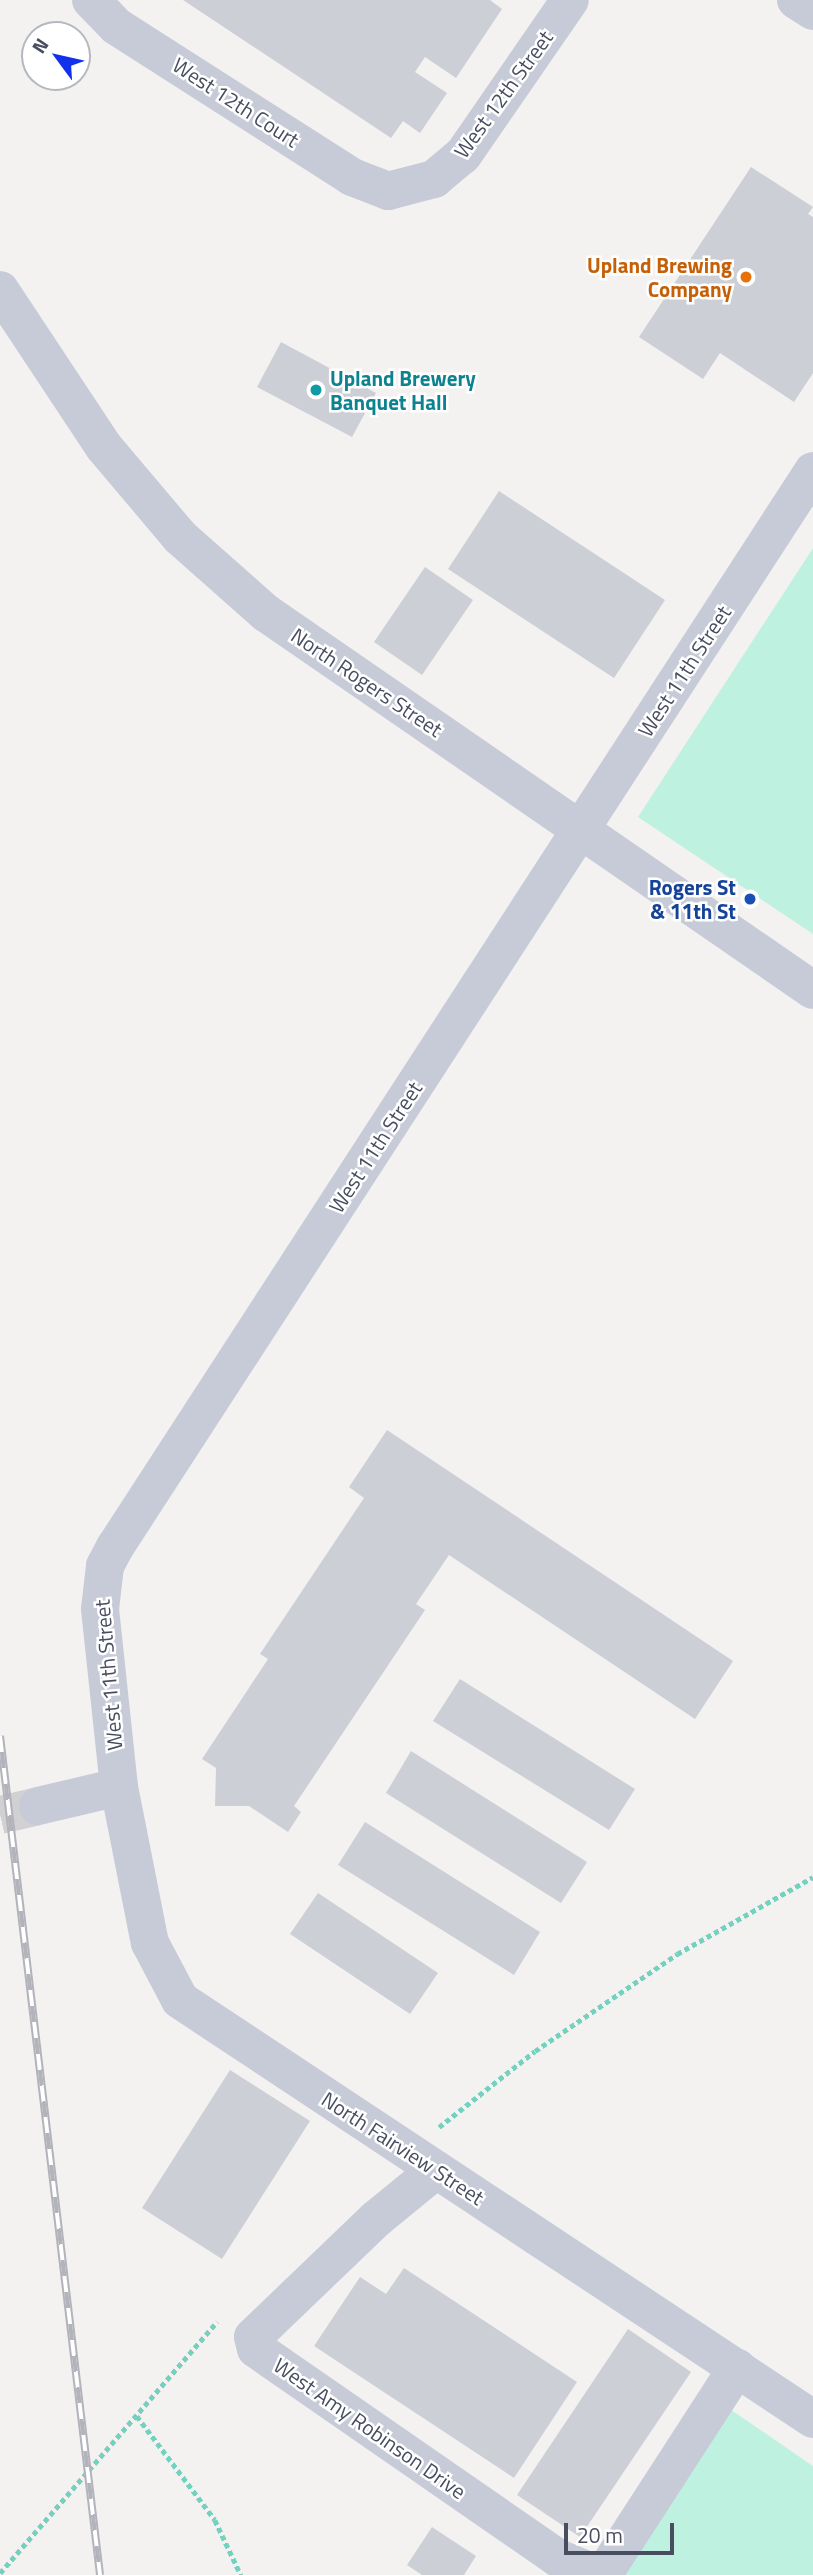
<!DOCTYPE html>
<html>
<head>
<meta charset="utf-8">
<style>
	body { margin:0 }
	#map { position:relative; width:813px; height:2575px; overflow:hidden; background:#f3f2f1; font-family:"Titillium Web",sans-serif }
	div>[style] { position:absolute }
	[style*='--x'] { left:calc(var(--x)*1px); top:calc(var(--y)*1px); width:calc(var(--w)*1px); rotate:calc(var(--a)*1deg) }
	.green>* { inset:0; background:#bff1e1 }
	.building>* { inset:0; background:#cdcfd6 }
	.minor-tunnel>* { height:38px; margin-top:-19px; transform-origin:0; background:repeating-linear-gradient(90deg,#d1d1d4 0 38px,transparent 0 57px) }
	.path>* { height:4.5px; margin-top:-2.25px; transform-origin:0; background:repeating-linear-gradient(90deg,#75d1bf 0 5px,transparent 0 8.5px) }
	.minor>* { height:38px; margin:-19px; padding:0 19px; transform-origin:19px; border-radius:19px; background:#c7cbd8 }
	.rail>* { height:8px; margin-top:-4px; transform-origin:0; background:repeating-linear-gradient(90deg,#fff 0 16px,#b3b3bb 0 32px); box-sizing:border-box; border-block:2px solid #b3b3bb }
	.dots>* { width:19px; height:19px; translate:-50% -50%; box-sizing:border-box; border:4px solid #fff; border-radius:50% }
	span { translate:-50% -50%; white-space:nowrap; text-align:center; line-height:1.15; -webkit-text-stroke:5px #fff; paint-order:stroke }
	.street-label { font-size:21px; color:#484d5f }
	.food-label { font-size:21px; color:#c56008; font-weight:700 }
	.right { translate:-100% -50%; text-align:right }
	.culture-label { font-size:21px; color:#0d838f; font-weight:700 }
	.left { translate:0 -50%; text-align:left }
	.transit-label { font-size:21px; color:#164399; font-weight:700 }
	.north { position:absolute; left:21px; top:21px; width:70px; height:70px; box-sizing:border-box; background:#fff; border:2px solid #b6b8bf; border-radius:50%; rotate:303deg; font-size:19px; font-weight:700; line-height:28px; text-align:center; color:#484d5f }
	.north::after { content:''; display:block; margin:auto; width:24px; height:32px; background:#1231ec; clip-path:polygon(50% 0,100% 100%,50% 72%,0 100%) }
	.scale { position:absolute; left:564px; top:2523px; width:110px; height:32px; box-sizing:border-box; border:4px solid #484d5f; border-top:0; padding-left:9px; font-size:21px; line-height:24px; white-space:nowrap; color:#484d5f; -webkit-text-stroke:5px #fff; paint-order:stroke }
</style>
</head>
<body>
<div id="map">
	<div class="green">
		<div style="clip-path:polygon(813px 548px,813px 934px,638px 817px)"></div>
		<div style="clip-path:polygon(727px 2407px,813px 2466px,813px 2575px,615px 2575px)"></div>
	</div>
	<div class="building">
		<div style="clip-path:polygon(183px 0,490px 0,502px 9px,456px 78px,425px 57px,415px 72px,447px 93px,420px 133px,403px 121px,391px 138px)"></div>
		<div style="clip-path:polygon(751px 167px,813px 207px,808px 214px,813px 217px,813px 373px,794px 402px,720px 353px,703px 379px,639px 337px)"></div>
		<div style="clip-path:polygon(281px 342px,376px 393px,352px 437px,257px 387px)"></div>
		<div style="clip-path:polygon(499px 491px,665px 600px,614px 678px,448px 569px)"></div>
		<div style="clip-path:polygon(425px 567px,473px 600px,422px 675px,374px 642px)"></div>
		<div style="clip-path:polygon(387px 1430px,733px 1661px,695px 1719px,449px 1555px,416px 1604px,425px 1610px,294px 1806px,301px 1812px,288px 1832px,249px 1806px,215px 1806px,216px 1768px,202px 1759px,268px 1659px,260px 1654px,364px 1498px,349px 1487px)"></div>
		<div style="clip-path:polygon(460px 1679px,635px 1789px,609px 1830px,433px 1721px)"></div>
		<div style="clip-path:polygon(411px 1751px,587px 1862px,561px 1903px,386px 1793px)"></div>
		<div style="clip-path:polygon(365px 1822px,540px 1932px,514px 1975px,338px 1865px)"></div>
		<div style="clip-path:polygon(318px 1893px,438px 1973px,410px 2014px,290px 1934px)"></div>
		<div style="clip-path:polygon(230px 2070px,310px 2121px,222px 2259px,142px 2208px)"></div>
		<div style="clip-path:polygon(404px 2268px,577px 2382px,514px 2478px,314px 2346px,360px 2277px,386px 2294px)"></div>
		<div style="clip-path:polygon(628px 2329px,691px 2372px,580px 2537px,517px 2495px)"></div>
		<div style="clip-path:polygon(432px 2527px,476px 2556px,464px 2575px,422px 2575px,407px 2565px)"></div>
	</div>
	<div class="minor-tunnel">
		<div style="--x:0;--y:1815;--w:39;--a:-13"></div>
	</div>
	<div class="path">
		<div style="--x:439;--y:2127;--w:122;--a:-38.4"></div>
		<div style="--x:535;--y:2051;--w:172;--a:-34.3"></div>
		<div style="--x:677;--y:1954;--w:156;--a:-29.5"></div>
		<div style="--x:137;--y:2416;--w:130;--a:53.1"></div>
		<div style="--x:215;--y:2520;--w:61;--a:64.7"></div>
		<div style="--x:0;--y:2573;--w:332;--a:-49.2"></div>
	</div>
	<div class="minor">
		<div style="--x:91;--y:0;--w:36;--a:46"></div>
		<div style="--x:116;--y:26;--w:280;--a:32.6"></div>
		<div style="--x:352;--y:177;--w:39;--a:21"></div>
		<div style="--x:388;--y:191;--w:48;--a:-14.6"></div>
		<div style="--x:434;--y:179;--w:38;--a:-40"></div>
		<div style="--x:463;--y:155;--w:188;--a:-55.4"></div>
		<div style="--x:796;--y:0;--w:20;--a:33"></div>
		<div style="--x:0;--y:290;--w:188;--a:56.5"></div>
		<div style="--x:104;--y:447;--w:118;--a:49.8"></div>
		<div style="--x:180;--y:537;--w:115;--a:41.5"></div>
		<div style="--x:266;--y:613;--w:664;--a:34.58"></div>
		<div style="--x:813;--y:471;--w:1283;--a:122.97"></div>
		<div style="--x:115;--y:1547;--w:21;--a:118"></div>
		<div style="--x:105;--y:1566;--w:43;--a:96.6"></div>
		<div style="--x:100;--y:1609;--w:179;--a:83.9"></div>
		<div style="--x:119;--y:1787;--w:159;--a:78.8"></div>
		<div style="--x:150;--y:1943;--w:64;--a:62.2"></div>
		<div style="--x:180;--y:2000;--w:759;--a:33.5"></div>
		<div style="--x:38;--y:1806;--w:83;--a:-13.2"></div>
		<div style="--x:436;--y:2170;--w:77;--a:140.8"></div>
		<div style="--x:376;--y:2219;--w:170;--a:136.2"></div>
		<div style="--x:253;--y:2337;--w:12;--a:76"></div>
		<div style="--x:256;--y:2349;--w:367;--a:34.7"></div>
		<div style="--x:558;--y:2558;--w:44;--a:22.5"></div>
		<div style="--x:603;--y:2575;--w:247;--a:-57.1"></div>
	</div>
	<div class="rail">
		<div style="--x:0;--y:1736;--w:845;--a:83.2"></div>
	</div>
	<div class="dots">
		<div style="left:746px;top:277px;background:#e8710a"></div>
		<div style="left:316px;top:390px;background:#0f9aa8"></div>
		<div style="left:750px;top:899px;background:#1a4fb4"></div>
	</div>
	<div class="street-label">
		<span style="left:503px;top:94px;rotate:-54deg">West 12th Street</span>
		<span style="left:236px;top:102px;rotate:33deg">West 12th Court</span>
		<span style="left:684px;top:671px;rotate:-57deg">West 11th Street</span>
		<span style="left:367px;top:682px;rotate:34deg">North Rogers Street</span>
		<span style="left:375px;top:1147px;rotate:-57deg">West 11th Street</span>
		<span style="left:108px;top:1675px;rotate:-95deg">West 11th Street</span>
		<span style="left:403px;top:2148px;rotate:33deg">North Fairview Street</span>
		<span style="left:370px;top:2428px;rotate:35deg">West Amy Robinson Drive</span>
	</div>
	<div class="food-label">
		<span class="right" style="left:732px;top:277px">Upland Brewing<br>Company</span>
	</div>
	<div class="culture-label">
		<span class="left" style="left:330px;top:390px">Upland Brewery<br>Banquet Hall</span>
	</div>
	<div class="transit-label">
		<span class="right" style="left:736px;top:899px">Rogers St<br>&amp; 11th St</span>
	</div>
	<div class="north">N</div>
	<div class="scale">20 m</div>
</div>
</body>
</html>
